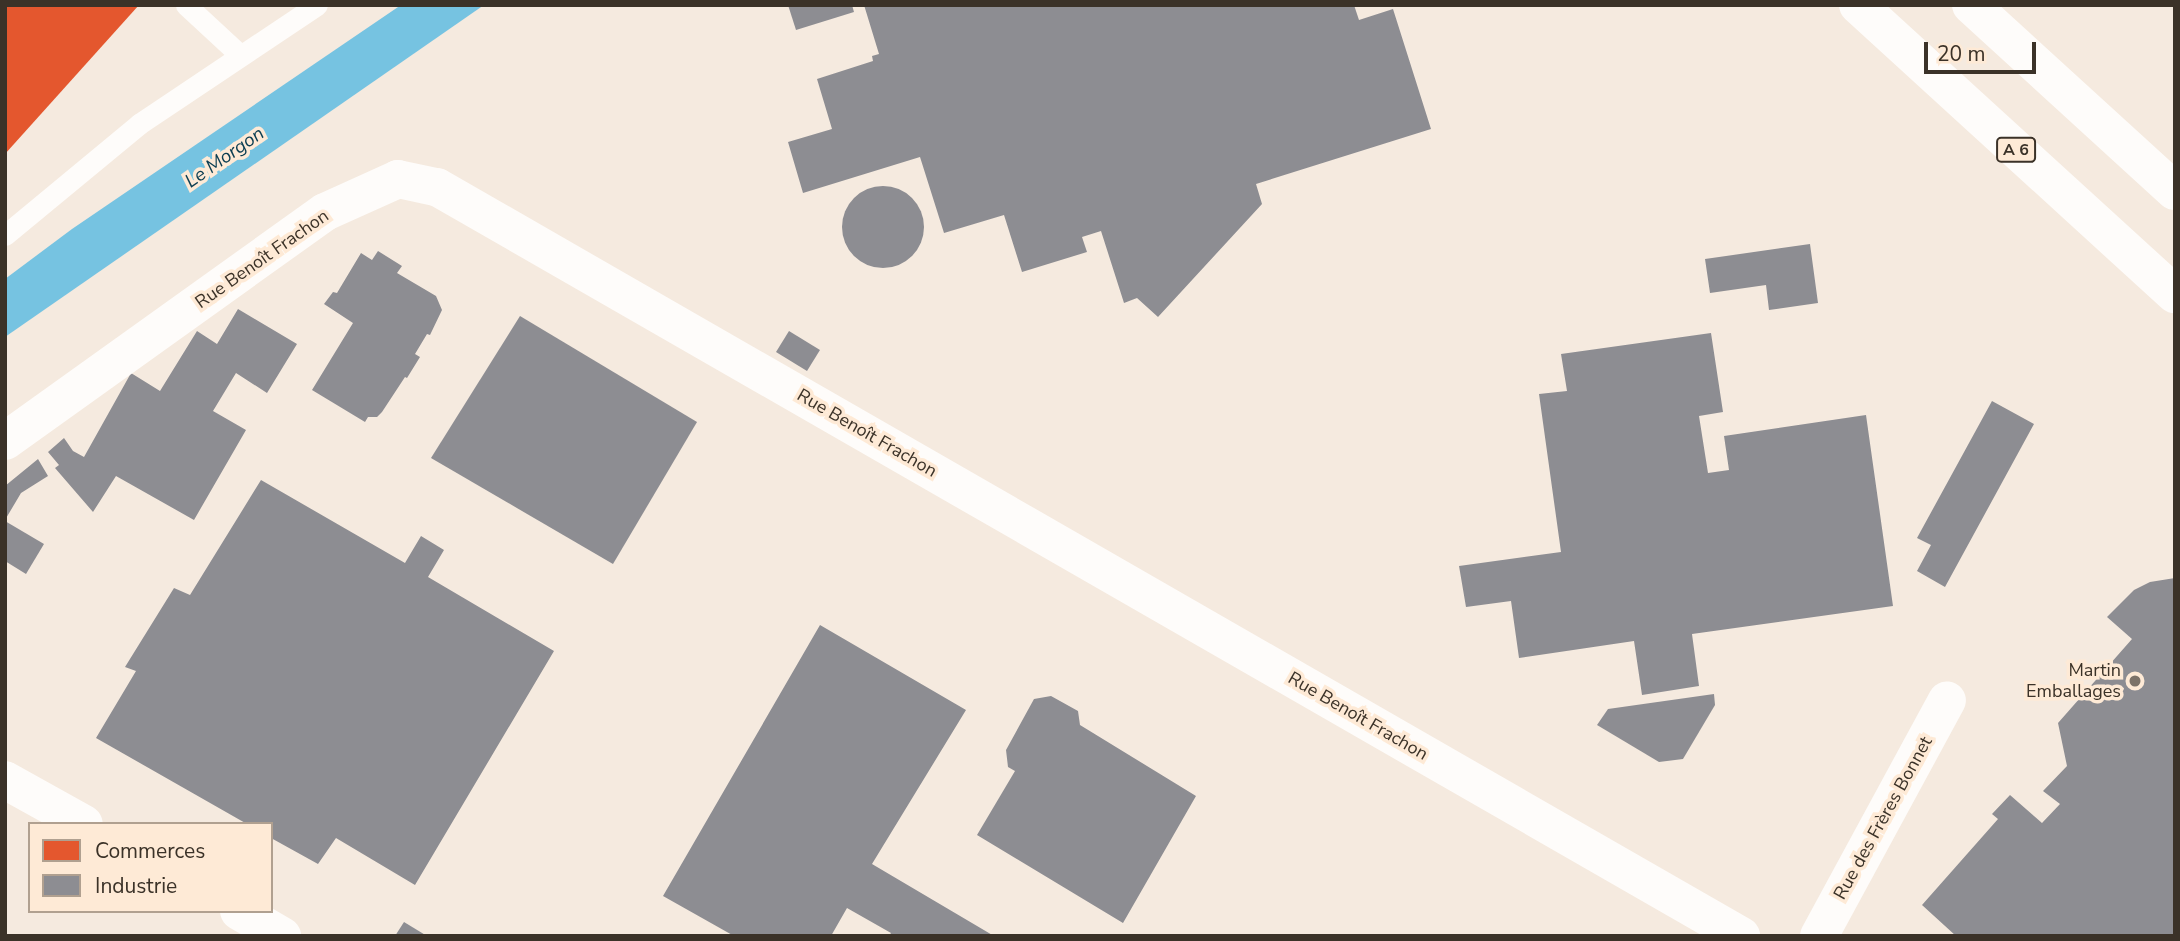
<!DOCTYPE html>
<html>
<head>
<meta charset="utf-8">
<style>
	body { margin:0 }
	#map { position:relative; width:2180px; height:941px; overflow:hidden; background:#f5eadf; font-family:"Nunito Sans",sans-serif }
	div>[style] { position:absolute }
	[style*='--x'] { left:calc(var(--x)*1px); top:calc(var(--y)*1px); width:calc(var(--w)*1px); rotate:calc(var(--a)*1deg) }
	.water>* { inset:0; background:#76c3e1 }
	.shops>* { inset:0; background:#e4572e }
	.industry>* { inset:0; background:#8d8d92 }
	.round { border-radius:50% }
	.lane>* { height:21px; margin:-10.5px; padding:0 10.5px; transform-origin:10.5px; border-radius:10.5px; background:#fefcfa }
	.street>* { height:38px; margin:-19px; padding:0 19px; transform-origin:19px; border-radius:19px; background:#fefcfa }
	.highway>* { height:38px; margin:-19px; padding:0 19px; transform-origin:19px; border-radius:19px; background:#fefcfa }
	.dots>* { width:19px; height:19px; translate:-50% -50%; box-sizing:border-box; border:4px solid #feead6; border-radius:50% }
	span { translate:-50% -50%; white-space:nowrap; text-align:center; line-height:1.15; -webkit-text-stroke:7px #feead6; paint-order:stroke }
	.shield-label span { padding:2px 5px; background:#feead6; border:2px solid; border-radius:5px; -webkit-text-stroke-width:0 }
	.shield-label { font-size:16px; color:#3b3228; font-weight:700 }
	.street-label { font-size:18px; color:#3b3228 }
	.poi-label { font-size:18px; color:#3b3228 }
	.right { translate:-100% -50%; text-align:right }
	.water-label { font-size:19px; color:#0b3d51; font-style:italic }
	.frame { position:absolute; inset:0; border:7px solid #3b3228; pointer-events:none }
	.legend { position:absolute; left:28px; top:822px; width:245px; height:91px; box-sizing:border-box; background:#feead6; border:2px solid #b0a090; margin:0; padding:9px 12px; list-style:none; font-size:21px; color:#3b3228 }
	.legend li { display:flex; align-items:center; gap:14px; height:35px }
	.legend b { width:35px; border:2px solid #b0a090 }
	.scale { position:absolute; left:1924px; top:42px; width:112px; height:32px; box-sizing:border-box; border:4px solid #3b3228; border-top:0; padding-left:9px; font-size:21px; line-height:24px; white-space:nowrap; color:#3b3228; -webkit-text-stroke:5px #feead6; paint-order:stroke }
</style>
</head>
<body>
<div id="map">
	<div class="water">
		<div style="clip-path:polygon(401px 5px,484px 5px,5px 337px,5px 279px,72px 229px)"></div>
	</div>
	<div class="shops">
		<div style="clip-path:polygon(5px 5px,139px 5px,5px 154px)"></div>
	</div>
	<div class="industry">
		<div style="clip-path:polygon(788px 5px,852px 5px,854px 12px,796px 30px)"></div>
		<div style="clip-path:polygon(864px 5px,1354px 5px,1359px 20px,1393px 9px,1431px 129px,1256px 184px,1262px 204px,1158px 317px,1137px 298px,1124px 303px,1101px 231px,1082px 237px,1087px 252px,1022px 272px,1004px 215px,944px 233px,920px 157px,803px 193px,788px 142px,832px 129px,817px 79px,873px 61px,872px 56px,879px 54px)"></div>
		<div class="round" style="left:842px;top:186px;width:82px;height:82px"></div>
		<div style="clip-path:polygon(1810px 244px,1818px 303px,1769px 310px,1766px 285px,1710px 293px,1705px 259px)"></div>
		<div style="clip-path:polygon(378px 251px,402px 266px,397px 273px,436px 296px,442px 310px,430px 335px,427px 334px,415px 354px,420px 357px,407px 378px,405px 377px,382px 412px,377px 417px,368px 417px,365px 422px,312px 390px,353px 323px,324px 304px,333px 292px,337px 293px,361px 253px,372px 260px)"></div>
		<div style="clip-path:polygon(238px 309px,297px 344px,267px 393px,236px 373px,213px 411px,246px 430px,194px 520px,116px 476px,93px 512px,55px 468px,59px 465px,48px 452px,64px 438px,73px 451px,84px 457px,131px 373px,160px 391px,197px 331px,217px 344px)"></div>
		<div style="clip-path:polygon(520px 316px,697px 422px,613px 564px,431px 458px)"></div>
		<div style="clip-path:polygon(789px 331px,820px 350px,807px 371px,776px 352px)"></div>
		<div style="clip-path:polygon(1711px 333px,1723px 412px,1699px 416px,1708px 473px,1729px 470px,1724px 436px,1866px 415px,1893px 606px,1692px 634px,1699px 686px,1642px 695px,1634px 641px,1519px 658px,1511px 601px,1466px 607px,1459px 566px,1561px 552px,1539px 394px,1567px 391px,1561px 354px)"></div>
		<div style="clip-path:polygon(1992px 401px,2034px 424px,1945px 587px,1917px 571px,1931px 545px,1917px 538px)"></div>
		<div style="clip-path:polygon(38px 459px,48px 476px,21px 493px,5px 520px,5px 486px)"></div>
		<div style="clip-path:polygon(261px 480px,405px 563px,421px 536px,444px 550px,428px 577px,554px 651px,415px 885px,336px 838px,318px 864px,271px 838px,271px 824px,247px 824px,96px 738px,136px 671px,125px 667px,174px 588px,190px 595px)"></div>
		<div style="clip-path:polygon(5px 521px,44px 544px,26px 574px,5px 561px)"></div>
		<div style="clip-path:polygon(2175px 578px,2175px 936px,1956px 936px,1922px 905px,1998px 819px,1992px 814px,2010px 795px,2042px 823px,2060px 804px,2043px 791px,2067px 766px,2058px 723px,2132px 639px,2107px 617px,2134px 590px,2150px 582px)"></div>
		<div style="clip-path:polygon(820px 625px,966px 710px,872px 864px,994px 936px,889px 936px,891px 933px,847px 908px,831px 936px,734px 936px,663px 896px)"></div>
		<div style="clip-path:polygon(1714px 694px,1715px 705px,1683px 759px,1659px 762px,1597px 725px,1608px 709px)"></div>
		<div style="clip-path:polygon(1051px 696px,1078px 711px,1080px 725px,1196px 796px,1123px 923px,977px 835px,1015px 771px,1008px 767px,1006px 750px,1034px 699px)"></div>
		<div style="clip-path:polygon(404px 922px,427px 936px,395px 936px)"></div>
	</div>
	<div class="lane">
		<div style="--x:186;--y:5;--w:74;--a:42.8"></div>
		<div style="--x:5;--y:235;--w:174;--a:-39.6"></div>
		<div style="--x:139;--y:124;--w:214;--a:-33.8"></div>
	</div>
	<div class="street">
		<div style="--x:5;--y:441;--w:393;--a:-35.6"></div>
		<div style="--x:325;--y:212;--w:80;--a:-24.3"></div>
		<div style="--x:398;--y:179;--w:40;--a:12"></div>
		<div style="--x:437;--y:187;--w:1504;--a:29.87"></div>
		<div style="--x:5;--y:780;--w:90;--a:29.1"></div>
		<div style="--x:239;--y:911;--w:50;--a:30.2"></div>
		<div style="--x:1819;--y:936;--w:268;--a:-61.5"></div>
	</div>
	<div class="highway">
		<div style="--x:1858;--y:5;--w:429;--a:42.4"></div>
		<div style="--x:1971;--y:5;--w:276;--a:42.4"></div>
	</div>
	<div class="dots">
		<div style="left:2135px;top:681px;background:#7c7268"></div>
	</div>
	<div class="shield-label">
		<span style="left:2016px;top:150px">A 6</span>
	</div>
	<div class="street-label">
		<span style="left:262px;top:259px;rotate:-35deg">Rue Benoît Frachon</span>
		<span style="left:867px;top:433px;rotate:30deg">Rue Benoît Frachon</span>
		<span style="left:1358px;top:716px;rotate:30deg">Rue Benoît Frachon</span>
		<span style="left:1883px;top:818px;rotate:-61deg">Rue des Frères Bonnet</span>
	</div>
	<div class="poi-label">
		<span class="right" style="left:2121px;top:681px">Martin<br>Emballages</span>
	</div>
	<div class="water-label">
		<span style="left:225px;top:158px;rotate:-35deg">Le Morgon</span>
	</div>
	<div class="frame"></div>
	<ul class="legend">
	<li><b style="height:19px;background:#e4572e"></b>Commerces</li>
	<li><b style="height:19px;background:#8d8d92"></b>Industrie</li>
	</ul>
	<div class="scale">20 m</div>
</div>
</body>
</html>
